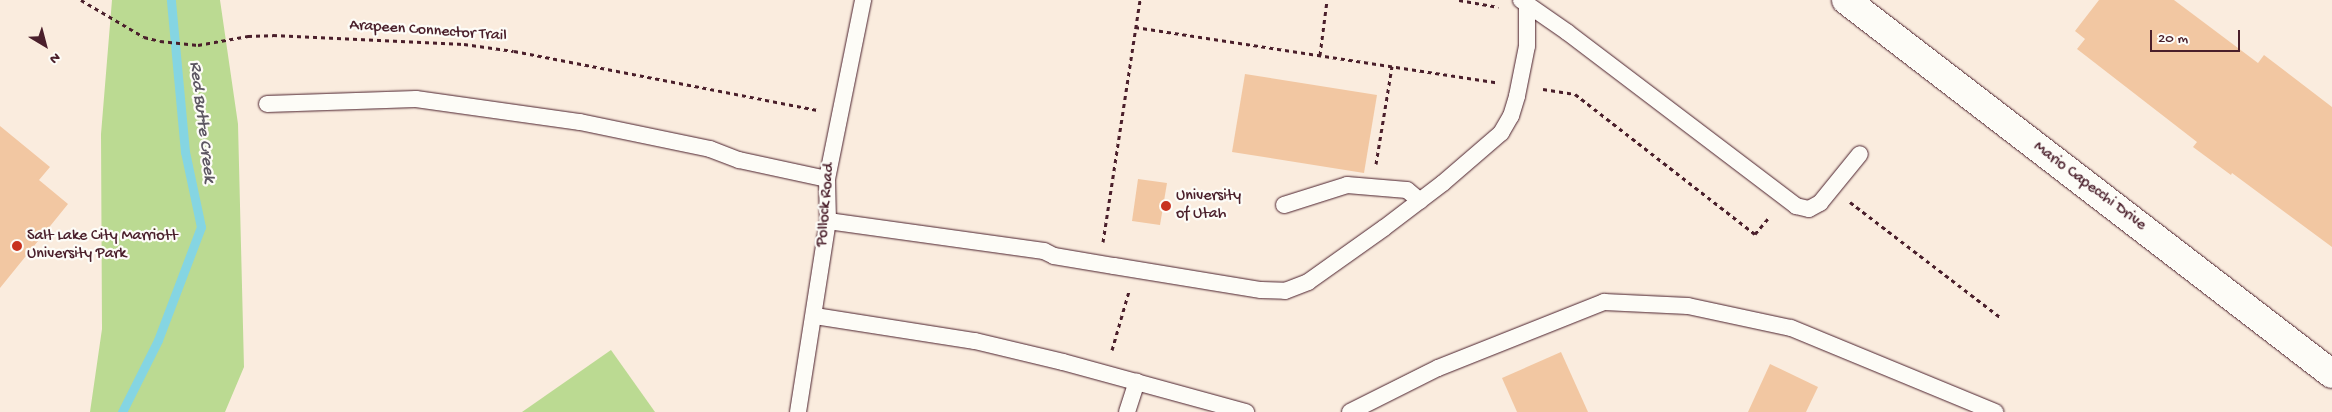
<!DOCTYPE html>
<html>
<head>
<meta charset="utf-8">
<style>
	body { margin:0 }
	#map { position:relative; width:2332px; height:412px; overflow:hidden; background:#fdfcf7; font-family:"Gochi Hand",sans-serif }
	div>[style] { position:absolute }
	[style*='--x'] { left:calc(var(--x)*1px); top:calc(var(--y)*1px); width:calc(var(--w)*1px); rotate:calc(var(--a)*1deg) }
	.built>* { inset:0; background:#faecde }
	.green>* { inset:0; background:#bbda92 }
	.stream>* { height:9px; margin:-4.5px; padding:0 4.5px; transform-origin:4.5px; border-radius:4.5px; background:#85d5e2 }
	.building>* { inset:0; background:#f2c7a2 }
	.path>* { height:3px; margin-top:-1.5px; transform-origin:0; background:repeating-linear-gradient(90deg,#4a1f2b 0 4px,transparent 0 8px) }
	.roads { filter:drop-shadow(0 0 1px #4a1f2b) drop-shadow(0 0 1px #4a1f2b) }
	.service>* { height:16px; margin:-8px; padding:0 8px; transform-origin:8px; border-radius:8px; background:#fdfcf7 }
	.secondary>* { height:28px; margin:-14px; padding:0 14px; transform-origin:14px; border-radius:14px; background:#fdfcf7 }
	.dots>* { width:14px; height:14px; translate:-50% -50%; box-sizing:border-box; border:2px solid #fdfcf7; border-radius:50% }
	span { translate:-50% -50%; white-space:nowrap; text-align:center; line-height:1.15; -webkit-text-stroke:4.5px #fdfcf7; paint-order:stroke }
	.street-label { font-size:16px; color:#4a1f2b }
	.poi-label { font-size:16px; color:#4a1f2b }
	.left { translate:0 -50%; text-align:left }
	.water-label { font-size:18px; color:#5c5662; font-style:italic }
	.north { position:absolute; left:20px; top:20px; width:50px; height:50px; -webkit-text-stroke:4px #fdfcf7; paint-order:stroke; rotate:143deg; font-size:14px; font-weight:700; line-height:20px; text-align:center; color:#4a1f2b }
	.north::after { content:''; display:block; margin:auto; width:18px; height:22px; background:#4a1f2b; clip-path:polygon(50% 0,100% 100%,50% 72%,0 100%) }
	.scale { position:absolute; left:2150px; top:30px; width:90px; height:22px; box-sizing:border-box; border:2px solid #4a1f2b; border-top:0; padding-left:6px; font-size:15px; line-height:18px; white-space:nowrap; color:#4a1f2b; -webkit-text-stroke:4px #fdfcf7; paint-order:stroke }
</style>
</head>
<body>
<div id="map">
	<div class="built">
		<div style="clip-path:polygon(0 0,2332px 0,2332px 412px,0 412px)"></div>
	</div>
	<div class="green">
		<div style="clip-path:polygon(112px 0,220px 0,238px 124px,244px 367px,225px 412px,90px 412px,102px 329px,101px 134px)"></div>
		<div style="clip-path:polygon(611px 350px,655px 412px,522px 412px)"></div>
	</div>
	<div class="stream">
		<div style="--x:122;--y:412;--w:80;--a:-63.4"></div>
		<div style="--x:158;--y:340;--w:121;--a:-69.2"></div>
		<div style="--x:201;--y:227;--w:77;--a:-102"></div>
		<div style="--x:185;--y:152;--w:153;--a:-95.3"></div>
	</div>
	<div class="building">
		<div style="clip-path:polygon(2099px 0,2174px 0,2258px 63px,2264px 55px,2332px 107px,2332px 247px,2232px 173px,2231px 175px,2193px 147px,2197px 142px,2077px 49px,2085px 39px,2075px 31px)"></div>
		<div style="clip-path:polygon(1245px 74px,1377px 95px,1364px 173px,1232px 152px)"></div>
		<div style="clip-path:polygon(0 126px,50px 167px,39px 180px,68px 204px,0 288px)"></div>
		<div style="clip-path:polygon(1138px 179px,1167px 183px,1160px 225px,1132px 221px)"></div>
		<div style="clip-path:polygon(1561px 352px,1588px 412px,1517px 412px,1502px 378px)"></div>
		<div style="clip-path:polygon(1770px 364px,1818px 387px,1806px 412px,1748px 412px)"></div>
	</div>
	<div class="path">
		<div style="--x:81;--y:0;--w:73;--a:30.4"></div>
		<div style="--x:144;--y:37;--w:16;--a:14"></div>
		<div style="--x:160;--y:41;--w:38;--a:6"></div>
		<div style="--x:198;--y:45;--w:51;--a:-10.2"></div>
		<div style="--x:248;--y:36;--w:25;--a:-2"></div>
		<div style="--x:273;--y:35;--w:191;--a:2.7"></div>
		<div style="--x:464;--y:44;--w:50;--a:8"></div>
		<div style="--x:514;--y:51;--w:309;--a:11"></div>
		<div style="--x:1459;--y:0;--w:40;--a:10"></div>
		<div style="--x:1135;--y:27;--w:365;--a:8.7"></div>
		<div style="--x:1320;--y:55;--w:55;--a:-82.7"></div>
		<div style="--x:1543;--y:89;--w:32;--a:9"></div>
		<div style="--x:1575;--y:94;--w:228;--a:37.9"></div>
		<div style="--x:1755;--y:234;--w:23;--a:-50"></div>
		<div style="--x:1376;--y:164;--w:99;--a:-80.7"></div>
		<div style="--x:1850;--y:202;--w:189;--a:37.5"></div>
		<div style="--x:1103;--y:242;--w:245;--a:-81.3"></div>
		<div style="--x:1112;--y:350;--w:61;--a:-73.9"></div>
	</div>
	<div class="roads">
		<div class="service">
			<div style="--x:1521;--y:0;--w:56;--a:34.8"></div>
			<div style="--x:1567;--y:32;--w:288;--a:37.2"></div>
			<div style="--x:1796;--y:206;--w:13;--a:13"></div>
			<div style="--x:1809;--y:209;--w:13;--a:-29"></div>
			<div style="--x:1820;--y:203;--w:63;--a:-50.8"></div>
			<div style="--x:267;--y:104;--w:149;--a:-1.9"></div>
			<div style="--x:416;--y:99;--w:166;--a:8"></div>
			<div style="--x:580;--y:122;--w:133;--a:11.7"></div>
			<div style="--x:710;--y:149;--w:31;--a:21"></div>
			<div style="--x:739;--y:160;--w:90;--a:12.2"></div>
			<div style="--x:1284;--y:205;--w:66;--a:-17.6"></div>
			<div style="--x:1347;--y:185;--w:60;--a:4.8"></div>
			<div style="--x:1407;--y:190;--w:17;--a:40"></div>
			<div style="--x:828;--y:221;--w:218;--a:7.9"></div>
			<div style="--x:1044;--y:251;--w:11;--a:27"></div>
			<div style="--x:1054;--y:256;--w:61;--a:9.5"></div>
			<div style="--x:1114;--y:266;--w:149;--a:9.3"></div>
			<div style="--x:1261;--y:290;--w:24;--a:2"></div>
			<div style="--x:1285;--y:291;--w:25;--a:-21"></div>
			<div style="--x:1308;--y:282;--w:93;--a:-35.4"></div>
			<div style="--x:1384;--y:228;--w:74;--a:-37.3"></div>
			<div style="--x:1443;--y:183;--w:77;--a:-40.8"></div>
			<div style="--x:1501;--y:133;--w:20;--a:-60"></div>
			<div style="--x:1511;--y:116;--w:21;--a:-73"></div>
			<div style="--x:1517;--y:96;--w:51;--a:-78.7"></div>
			<div style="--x:1527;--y:46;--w:42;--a:-90"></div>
			<div style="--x:815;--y:316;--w:162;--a:8.9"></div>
			<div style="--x:975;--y:341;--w:90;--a:13.4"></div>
			<div style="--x:1063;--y:362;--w:190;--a:15.3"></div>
			<div style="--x:798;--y:412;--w:193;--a:-81.1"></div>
			<div style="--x:828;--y:221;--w:42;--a:-91.4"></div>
			<div style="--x:827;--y:179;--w:183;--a:-78.6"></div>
			<div style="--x:1127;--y:412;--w:32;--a:-72"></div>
			<div style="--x:1350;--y:412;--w:98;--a:-26.6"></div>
			<div style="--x:1438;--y:368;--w:179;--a:-21.7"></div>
			<div style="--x:1604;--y:302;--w:84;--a:2.7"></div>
			<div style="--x:1688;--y:306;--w:105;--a:12.1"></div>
			<div style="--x:1791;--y:328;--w:221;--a:22.4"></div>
		</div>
		<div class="secondary">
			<div style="--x:1846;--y:0;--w:613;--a:37.58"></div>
		</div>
	</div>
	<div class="dots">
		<div style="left:1166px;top:206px;background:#c8321e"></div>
		<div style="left:17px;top:246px;background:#c8321e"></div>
	</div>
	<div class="street-label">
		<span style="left:428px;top:32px;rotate:4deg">Arapeen Connector Trail</span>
		<span style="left:2089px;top:187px;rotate:37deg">Mario Capecchi Drive</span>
		<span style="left:827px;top:205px;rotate:-85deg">Pollock Road</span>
	</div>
	<div class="poi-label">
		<span class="left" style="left:1176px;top:206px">University<br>of Utah</span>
		<span class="left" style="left:27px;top:246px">Salt Lake City Marriott<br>University Park</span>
	</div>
	<div class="water-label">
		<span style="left:201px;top:122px;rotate:83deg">Red Butte Creek</span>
	</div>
	<div class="north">N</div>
	<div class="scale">20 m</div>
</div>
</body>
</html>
